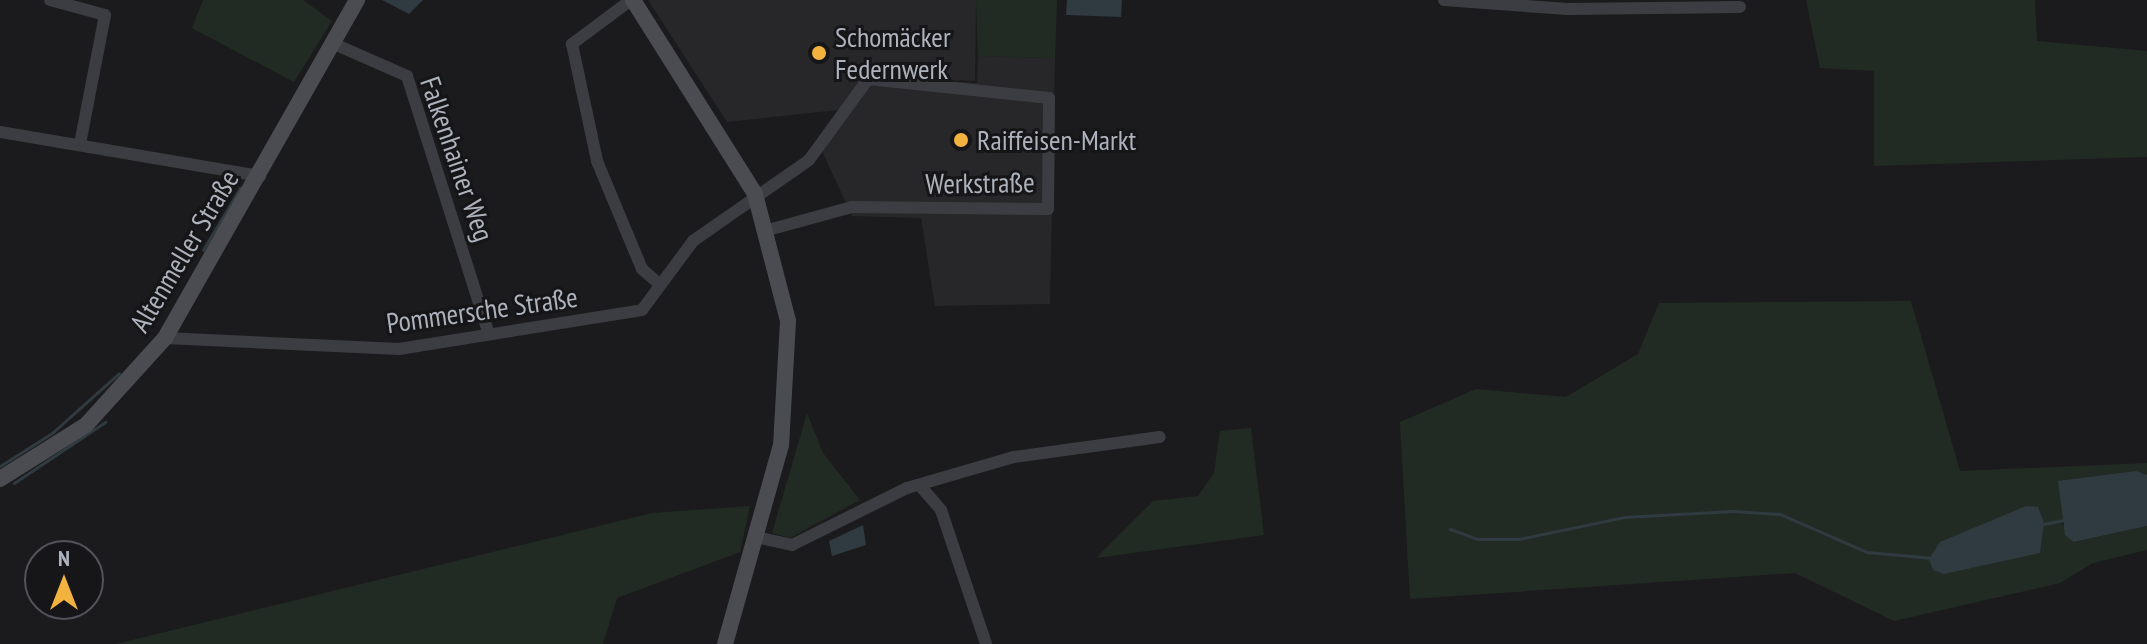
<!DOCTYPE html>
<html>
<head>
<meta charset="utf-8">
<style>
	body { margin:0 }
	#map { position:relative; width:2147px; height:644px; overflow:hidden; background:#1b1b1d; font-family:"PT Sans Narrow",sans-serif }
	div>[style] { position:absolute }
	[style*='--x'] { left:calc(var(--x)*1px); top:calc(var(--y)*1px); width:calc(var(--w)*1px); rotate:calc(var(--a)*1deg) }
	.built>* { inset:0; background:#27272a }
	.green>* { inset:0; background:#222b23 }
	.water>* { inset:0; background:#303a41 }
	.stream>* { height:3px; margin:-1.5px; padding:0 1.5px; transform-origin:1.5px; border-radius:1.5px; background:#303a41 }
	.street>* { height:12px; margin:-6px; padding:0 6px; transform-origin:6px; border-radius:6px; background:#3c3d42 }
	.secondary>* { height:16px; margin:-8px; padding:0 8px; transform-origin:8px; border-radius:8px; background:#4a4c52 }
	.dots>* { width:22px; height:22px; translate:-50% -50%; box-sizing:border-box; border:4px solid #161618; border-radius:50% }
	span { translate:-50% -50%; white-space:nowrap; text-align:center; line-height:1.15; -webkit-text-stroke:6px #161618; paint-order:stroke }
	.poi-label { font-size:28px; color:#adb2bc }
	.left { translate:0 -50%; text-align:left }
	.street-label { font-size:28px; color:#adb2bc }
	.north { position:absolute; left:24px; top:540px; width:80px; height:80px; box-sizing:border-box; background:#161618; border:2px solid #52545a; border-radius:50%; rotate:0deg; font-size:22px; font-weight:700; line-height:32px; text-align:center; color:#adb2bc }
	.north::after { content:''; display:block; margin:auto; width:28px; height:36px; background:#f2b33e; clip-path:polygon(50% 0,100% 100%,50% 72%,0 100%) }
</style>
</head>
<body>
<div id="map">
	<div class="built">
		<div style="clip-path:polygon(648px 0,976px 0,975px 81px,899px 78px,977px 83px,978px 56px,1055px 58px,1050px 304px,935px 306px,921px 218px,852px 216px,822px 151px,838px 110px,727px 122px)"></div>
	</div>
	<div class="green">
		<div style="clip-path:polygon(203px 0,303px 0,332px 21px,294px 82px,192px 28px)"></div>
		<div style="clip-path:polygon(976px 0,1057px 0,1055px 58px,978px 56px)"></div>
		<div style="clip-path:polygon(1806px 0,2035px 0,2037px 41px,2147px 51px,2147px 157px,1874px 166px,1874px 71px,1820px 68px)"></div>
		<div style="clip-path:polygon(1911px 301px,1960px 471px,2147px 463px,2147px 483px,2146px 475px,2060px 521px,2075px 542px,2147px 526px,2147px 550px,2093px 563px,2060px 583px,1894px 621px,1795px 573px,1410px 599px,1400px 422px,1476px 389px,1566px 397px,1638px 354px,1659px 303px)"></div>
		<div style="clip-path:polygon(807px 413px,823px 453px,860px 500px,790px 538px,772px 533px)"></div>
		<div style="clip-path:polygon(1251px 428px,1264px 535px,1096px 558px,1153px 501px,1198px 496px,1214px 473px,1220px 431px)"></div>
		<div style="clip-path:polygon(750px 506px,740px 552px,617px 598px,603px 644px,116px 644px,652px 513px)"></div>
	</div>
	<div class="water">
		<div style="clip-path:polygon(382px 0,423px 0,409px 14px)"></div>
		<div style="clip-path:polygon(1067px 0,1122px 0,1121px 17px,1066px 15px)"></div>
		<div style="clip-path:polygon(2136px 471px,2147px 475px,2147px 526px,2074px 542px,2065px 535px,2058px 481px)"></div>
		<div style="clip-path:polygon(2026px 506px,2038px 507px,2044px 523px,2040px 553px,1944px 574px,1933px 570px,1929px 559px,1940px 542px)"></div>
		<div style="clip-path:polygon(863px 525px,866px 545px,832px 556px,829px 541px)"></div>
	</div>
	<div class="stream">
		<div style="--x:203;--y:250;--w:72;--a:-59.2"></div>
		<div style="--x:0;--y:466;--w:62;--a:-32.4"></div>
		<div style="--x:52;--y:433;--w:90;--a:-41.8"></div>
		<div style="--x:14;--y:483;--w:110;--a:-33.8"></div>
		<div style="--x:2043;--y:524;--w:20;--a:-11"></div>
		<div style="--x:1450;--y:529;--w:29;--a:20"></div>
		<div style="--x:1477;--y:539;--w:42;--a:0"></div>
		<div style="--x:1519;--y:539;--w:107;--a:-11.8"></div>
		<div style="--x:1624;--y:517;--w:109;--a:-3.2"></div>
		<div style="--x:1733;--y:511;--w:47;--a:3.7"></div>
		<div style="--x:1780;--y:514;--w:95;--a:23.6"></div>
		<div style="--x:1867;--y:552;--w:66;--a:5.2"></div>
	</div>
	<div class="street">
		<div style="--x:50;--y:0;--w:57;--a:15.3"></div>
		<div style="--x:105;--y:15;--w:131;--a:101"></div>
		<div style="--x:631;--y:0;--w:74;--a:143.3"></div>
		<div style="--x:572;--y:44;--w:120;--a:77.9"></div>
		<div style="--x:597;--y:161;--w:117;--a:67.4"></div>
		<div style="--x:642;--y:269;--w:21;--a:41"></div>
		<div style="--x:1444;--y:0;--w:124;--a:4.2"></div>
		<div style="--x:1568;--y:9;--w:172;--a:-0.7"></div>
		<div style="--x:332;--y:43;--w:82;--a:23.7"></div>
		<div style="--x:407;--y:76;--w:271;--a:72.4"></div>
		<div style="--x:0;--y:132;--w:264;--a:9.6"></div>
		<div style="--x:165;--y:338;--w:234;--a:2.7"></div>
		<div style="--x:399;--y:349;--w:246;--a:-9.1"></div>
		<div style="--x:642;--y:310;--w:86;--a:-53.5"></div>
		<div style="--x:693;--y:241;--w:141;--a:-34.9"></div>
		<div style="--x:809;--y:160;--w:100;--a:-53.9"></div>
		<div style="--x:868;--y:79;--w:182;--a:6"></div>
		<div style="--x:1049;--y:98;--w:111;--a:90.5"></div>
		<div style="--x:1048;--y:209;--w:196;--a:-179.4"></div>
		<div style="--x:852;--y:207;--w:87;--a:164.7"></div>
		<div style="--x:922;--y:488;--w:29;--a:49"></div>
		<div style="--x:941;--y:510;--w:141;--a:71.4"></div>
		<div style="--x:755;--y:537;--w:38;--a:12"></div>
		<div style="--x:792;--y:545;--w:128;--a:-26.4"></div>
		<div style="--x:907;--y:488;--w:111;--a:-16.2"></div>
		<div style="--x:1014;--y:457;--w:147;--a:-7.8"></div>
	</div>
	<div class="secondary">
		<div style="--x:633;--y:0;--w:229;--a:57.8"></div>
		<div style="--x:755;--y:194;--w:131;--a:75.4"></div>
		<div style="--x:788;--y:321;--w:124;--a:93.2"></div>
		<div style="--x:781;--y:445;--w:207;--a:105.7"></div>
		<div style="--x:0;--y:479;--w:102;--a:-32.1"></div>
		<div style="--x:86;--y:425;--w:118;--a:-47.8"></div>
		<div style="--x:165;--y:338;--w:389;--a:-60.4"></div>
	</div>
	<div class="dots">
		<div style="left:819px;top:53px;background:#f2b33e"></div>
		<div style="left:961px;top:140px;background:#f2b33e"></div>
	</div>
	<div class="poi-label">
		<span class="left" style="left:835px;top:53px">Schomäcker<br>Federnwerk</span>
		<span class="left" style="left:977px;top:140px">Raiffeisen-Markt</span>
	</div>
	<div class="street-label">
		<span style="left:457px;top:159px;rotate:71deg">Falkenhainer Weg</span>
		<span style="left:980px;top:183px;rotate:-1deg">Werkstraße</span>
		<span style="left:184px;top:251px;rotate:-59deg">Altenmeller Straße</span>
		<span style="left:482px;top:310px;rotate:-8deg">Pommersche Straße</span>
	</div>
	<div class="north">N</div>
</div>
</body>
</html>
